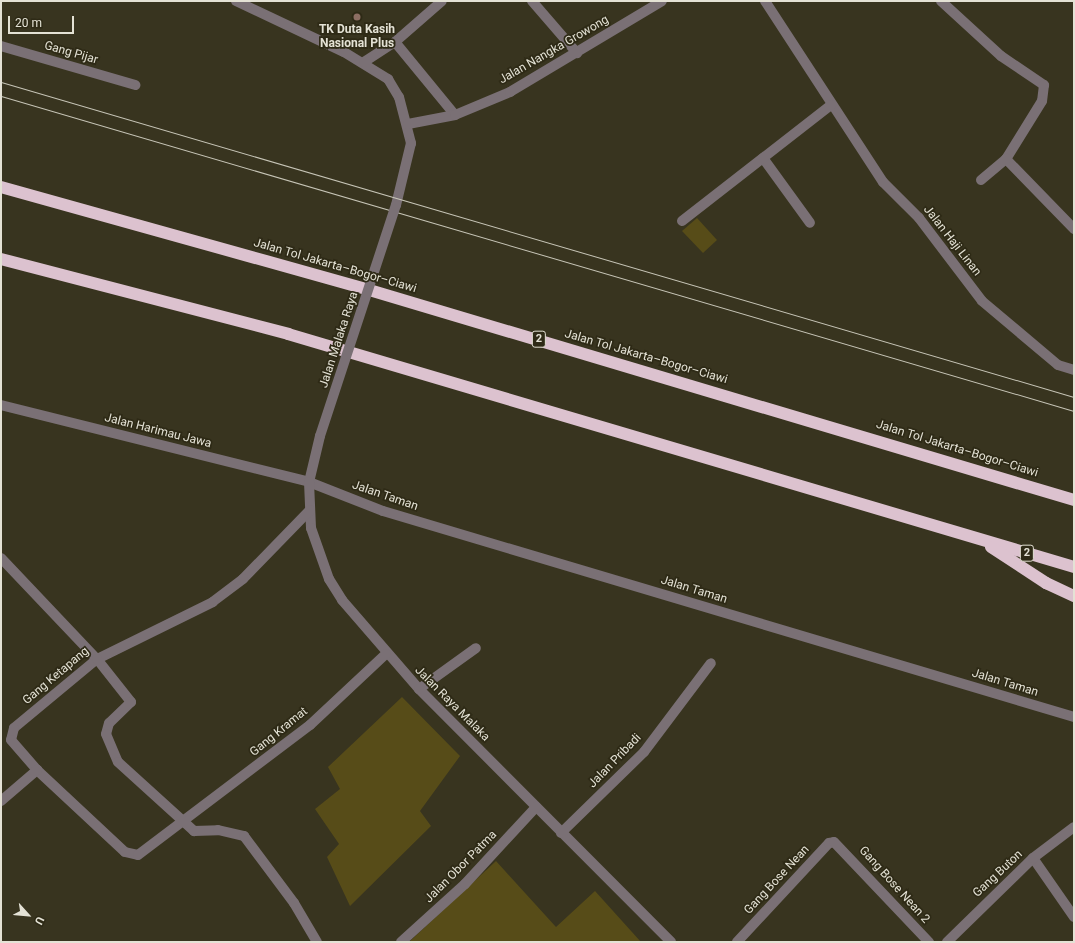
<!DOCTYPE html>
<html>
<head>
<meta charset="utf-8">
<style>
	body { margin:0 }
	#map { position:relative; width:1075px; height:943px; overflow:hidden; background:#38341f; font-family:Roboto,sans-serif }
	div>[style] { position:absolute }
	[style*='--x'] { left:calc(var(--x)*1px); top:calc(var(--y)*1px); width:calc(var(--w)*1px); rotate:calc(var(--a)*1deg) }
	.green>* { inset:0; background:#574c18 }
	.minor>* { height:10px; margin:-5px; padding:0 5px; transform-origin:5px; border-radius:5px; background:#7a7075 }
	.highway>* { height:12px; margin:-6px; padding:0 6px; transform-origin:6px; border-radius:6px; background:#dcc2cf }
	.tram>* { height:1px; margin:-0.5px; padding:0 0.5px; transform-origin:0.5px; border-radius:0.5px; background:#c7c5b7 }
	.minor-bridge>* { height:10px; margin:-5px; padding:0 5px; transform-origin:5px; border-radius:5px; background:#7a7075 }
	.dots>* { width:11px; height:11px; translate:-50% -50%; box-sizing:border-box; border:2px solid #2e2a16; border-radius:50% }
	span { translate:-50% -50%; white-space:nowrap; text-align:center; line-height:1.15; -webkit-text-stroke:3.5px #2e2a16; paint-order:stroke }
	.shield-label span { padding:1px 3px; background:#2e2a16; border:1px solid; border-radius:3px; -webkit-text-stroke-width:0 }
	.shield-label { font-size:11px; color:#e4e2d5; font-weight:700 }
	.poi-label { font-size:12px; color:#e4e2d5; font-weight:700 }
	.street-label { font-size:12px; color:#e4e2d5 }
	.frame { position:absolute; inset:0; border:2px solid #e4e2d5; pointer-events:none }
	.north { position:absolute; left:8px; top:895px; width:40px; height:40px; -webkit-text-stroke:3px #2e2a16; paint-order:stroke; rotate:117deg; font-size:11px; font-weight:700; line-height:16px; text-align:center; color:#e4e2d5 }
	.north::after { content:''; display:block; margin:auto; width:14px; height:18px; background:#e4e2d5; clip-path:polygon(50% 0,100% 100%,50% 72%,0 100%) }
	.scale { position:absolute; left:8px; top:16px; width:66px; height:18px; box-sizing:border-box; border:2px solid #e4e2d5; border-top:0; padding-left:5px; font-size:12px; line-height:14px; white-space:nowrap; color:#e4e2d5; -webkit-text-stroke:3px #2e2a16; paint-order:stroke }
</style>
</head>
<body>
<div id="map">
	<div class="green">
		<div style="clip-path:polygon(697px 218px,717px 240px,703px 253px,682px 231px)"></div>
		<div style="clip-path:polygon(402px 697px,460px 756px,420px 811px,431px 826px,350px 906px,327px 857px,339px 844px,315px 809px,340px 789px,328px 767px)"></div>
		<div style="clip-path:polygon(496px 861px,556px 927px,595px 891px,641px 942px,409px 942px)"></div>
	</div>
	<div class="minor">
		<div style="--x:236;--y:1;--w:119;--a:25.3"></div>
		<div style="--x:344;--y:52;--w:52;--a:31.5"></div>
		<div style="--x:388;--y:79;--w:21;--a:59"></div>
		<div style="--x:399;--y:97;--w:48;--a:75.4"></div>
		<div style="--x:411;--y:143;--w:64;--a:103.6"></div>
		<div style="--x:532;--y:1;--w:69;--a:49.1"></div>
		<div style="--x:765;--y:1;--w:216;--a:56.9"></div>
		<div style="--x:883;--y:182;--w:51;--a:45"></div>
		<div style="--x:919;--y:218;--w:104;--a:52.8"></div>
		<div style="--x:982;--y:301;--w:99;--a:40.1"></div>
		<div style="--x:1058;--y:365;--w:17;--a:17"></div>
		<div style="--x:941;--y:1;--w:81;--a:42.5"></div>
		<div style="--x:1001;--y:56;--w:52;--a:34"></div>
		<div style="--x:1044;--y:85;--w:16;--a:97"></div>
		<div style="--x:1042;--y:101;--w:68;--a:121.8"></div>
		<div style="--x:1006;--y:159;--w:98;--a:45.8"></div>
		<div style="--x:395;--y:42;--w:94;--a:50.6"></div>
		<div style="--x:1;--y:46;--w:140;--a:16.2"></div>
		<div style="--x:364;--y:62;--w:37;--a:-33"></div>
		<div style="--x:395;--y:42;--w:62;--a:-41.1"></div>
		<div style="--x:408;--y:124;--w:48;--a:-10.8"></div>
		<div style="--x:455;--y:115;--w:60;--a:-22.7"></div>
		<div style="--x:510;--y:92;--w:177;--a:-30.9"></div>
		<div style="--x:763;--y:158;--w:80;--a:54.1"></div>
		<div style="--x:981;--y:180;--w:33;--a:-40"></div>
		<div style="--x:682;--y:221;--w:189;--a:-37.9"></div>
		<div style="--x:1;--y:405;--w:317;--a:14"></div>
		<div style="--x:309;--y:482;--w:79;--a:21.4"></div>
		<div style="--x:383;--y:511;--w:721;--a:16.6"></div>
		<div style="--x:320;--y:436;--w:47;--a:103.4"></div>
		<div style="--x:309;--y:482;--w:46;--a:87.5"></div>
		<div style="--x:311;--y:528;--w:54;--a:70.6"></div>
		<div style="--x:329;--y:579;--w:25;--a:58"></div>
		<div style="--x:342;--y:600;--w:118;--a:49.1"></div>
		<div style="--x:419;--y:689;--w:357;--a:45.1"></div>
		<div style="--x:310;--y:510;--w:96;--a:134.2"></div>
		<div style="--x:243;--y:579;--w:38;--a:143"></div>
		<div style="--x:213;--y:602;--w:129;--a:153.8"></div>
		<div style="--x:97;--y:659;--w:108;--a:140.3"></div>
		<div style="--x:14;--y:728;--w:12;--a:104"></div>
		<div style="--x:11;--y:740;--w:40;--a:49"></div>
		<div style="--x:37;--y:770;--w:120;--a:43"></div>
		<div style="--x:125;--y:852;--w:13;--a:13"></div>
		<div style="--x:138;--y:855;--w:216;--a:-37.1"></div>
		<div style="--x:310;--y:725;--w:104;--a:-43.1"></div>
		<div style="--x:1;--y:558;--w:139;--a:46.5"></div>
		<div style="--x:97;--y:659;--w:55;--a:51.7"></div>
		<div style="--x:131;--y:702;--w:30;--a:136"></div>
		<div style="--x:109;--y:723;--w:11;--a:105"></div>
		<div style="--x:106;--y:734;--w:30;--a:67"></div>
		<div style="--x:118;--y:762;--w:103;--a:42.2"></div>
		<div style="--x:194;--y:831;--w:24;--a:-2"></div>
		<div style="--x:218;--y:830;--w:27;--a:13"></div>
		<div style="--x:244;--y:836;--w:84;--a:53.3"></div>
		<div style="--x:294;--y:903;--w:45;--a:59.5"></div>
		<div style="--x:419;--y:689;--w:70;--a:-35.7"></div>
		<div style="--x:1;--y:801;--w:48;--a:-40.7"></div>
		<div style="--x:561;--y:833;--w:116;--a:-44.3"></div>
		<div style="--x:644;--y:752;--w:111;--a:-53"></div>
		<div style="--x:1033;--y:858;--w:72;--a:55.2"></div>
		<div style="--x:401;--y:942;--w:86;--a:-42.2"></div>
		<div style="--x:465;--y:884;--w:105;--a:-47.3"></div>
		<div style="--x:737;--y:942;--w:135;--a:-47.1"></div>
		<div style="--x:829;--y:843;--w:5;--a:-11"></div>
		<div style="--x:834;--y:842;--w:138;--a:46.5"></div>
		<div style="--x:947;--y:942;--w:120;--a:-44.3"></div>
		<div style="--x:1033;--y:858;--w:51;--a:-37.1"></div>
	</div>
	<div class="highway">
		<div style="--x:1;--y:187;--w:379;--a:15.6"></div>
		<div style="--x:366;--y:289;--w:739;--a:16.6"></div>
		<div style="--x:1;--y:259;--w:297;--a:14.6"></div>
		<div style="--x:288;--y:334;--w:820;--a:16.51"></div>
		<div style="--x:991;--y:547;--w:66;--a:33.2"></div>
		<div style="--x:1046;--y:583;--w:31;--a:25"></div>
	</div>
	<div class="tram">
		<div style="--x:1;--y:82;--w:1118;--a:16.36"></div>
		<div style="--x:1;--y:96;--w:1118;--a:16.36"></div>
	</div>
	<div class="minor-bridge">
		<div style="--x:320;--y:436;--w:243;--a:-71.8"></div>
	</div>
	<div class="dots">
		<div style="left:357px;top:17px;background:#8d6e63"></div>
	</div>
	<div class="shield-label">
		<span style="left:539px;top:339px">2</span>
		<span style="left:1027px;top:553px">2</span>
	</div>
	<div class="poi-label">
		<span style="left:357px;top:37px">TK Duta Kasih<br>Nasional Plus</span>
	</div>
	<div class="street-label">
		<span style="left:554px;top:50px;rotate:-30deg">Jalan Nangka Growong</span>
		<span style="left:71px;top:53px;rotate:16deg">Gang Pijar</span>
		<span style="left:952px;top:241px;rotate:52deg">Jalan Haji Linan</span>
		<span style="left:335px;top:266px;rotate:16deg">Jalan Tol Jakarta–Bogor–Ciawi</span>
		<span style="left:339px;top:340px;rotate:-72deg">Jalan Malaka Raya</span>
		<span style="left:646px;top:357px;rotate:16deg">Jalan Tol Jakarta–Bogor–Ciawi</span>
		<span style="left:158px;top:431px;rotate:14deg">Jalan Harimau Jawa</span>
		<span style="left:957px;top:449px;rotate:17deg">Jalan Tol Jakarta–Bogor–Ciawi</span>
		<span style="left:385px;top:496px;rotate:19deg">Jalan Taman</span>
		<span style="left:694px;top:590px;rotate:17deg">Jalan Taman</span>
		<span style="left:56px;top:676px;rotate:-40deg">Gang Ketapang</span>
		<span style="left:1005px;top:683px;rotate:17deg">Jalan Taman</span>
		<span style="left:452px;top:704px;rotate:45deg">Jalan Raya Malaka</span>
		<span style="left:279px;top:732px;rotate:-39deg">Gang Kramat</span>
		<span style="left:615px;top:761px;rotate:-46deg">Jalan Pribadi</span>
		<span style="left:461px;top:867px;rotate:-45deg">Jalan Obor Patma</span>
		<span style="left:998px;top:874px;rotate:-43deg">Gang Buton</span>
		<span style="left:777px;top:880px;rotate:-47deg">Gang Bose Nean</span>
		<span style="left:894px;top:885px;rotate:48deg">Gang Bose Nean 2</span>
	</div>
	<div class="frame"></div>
	<div class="north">U</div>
	<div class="scale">20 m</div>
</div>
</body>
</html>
